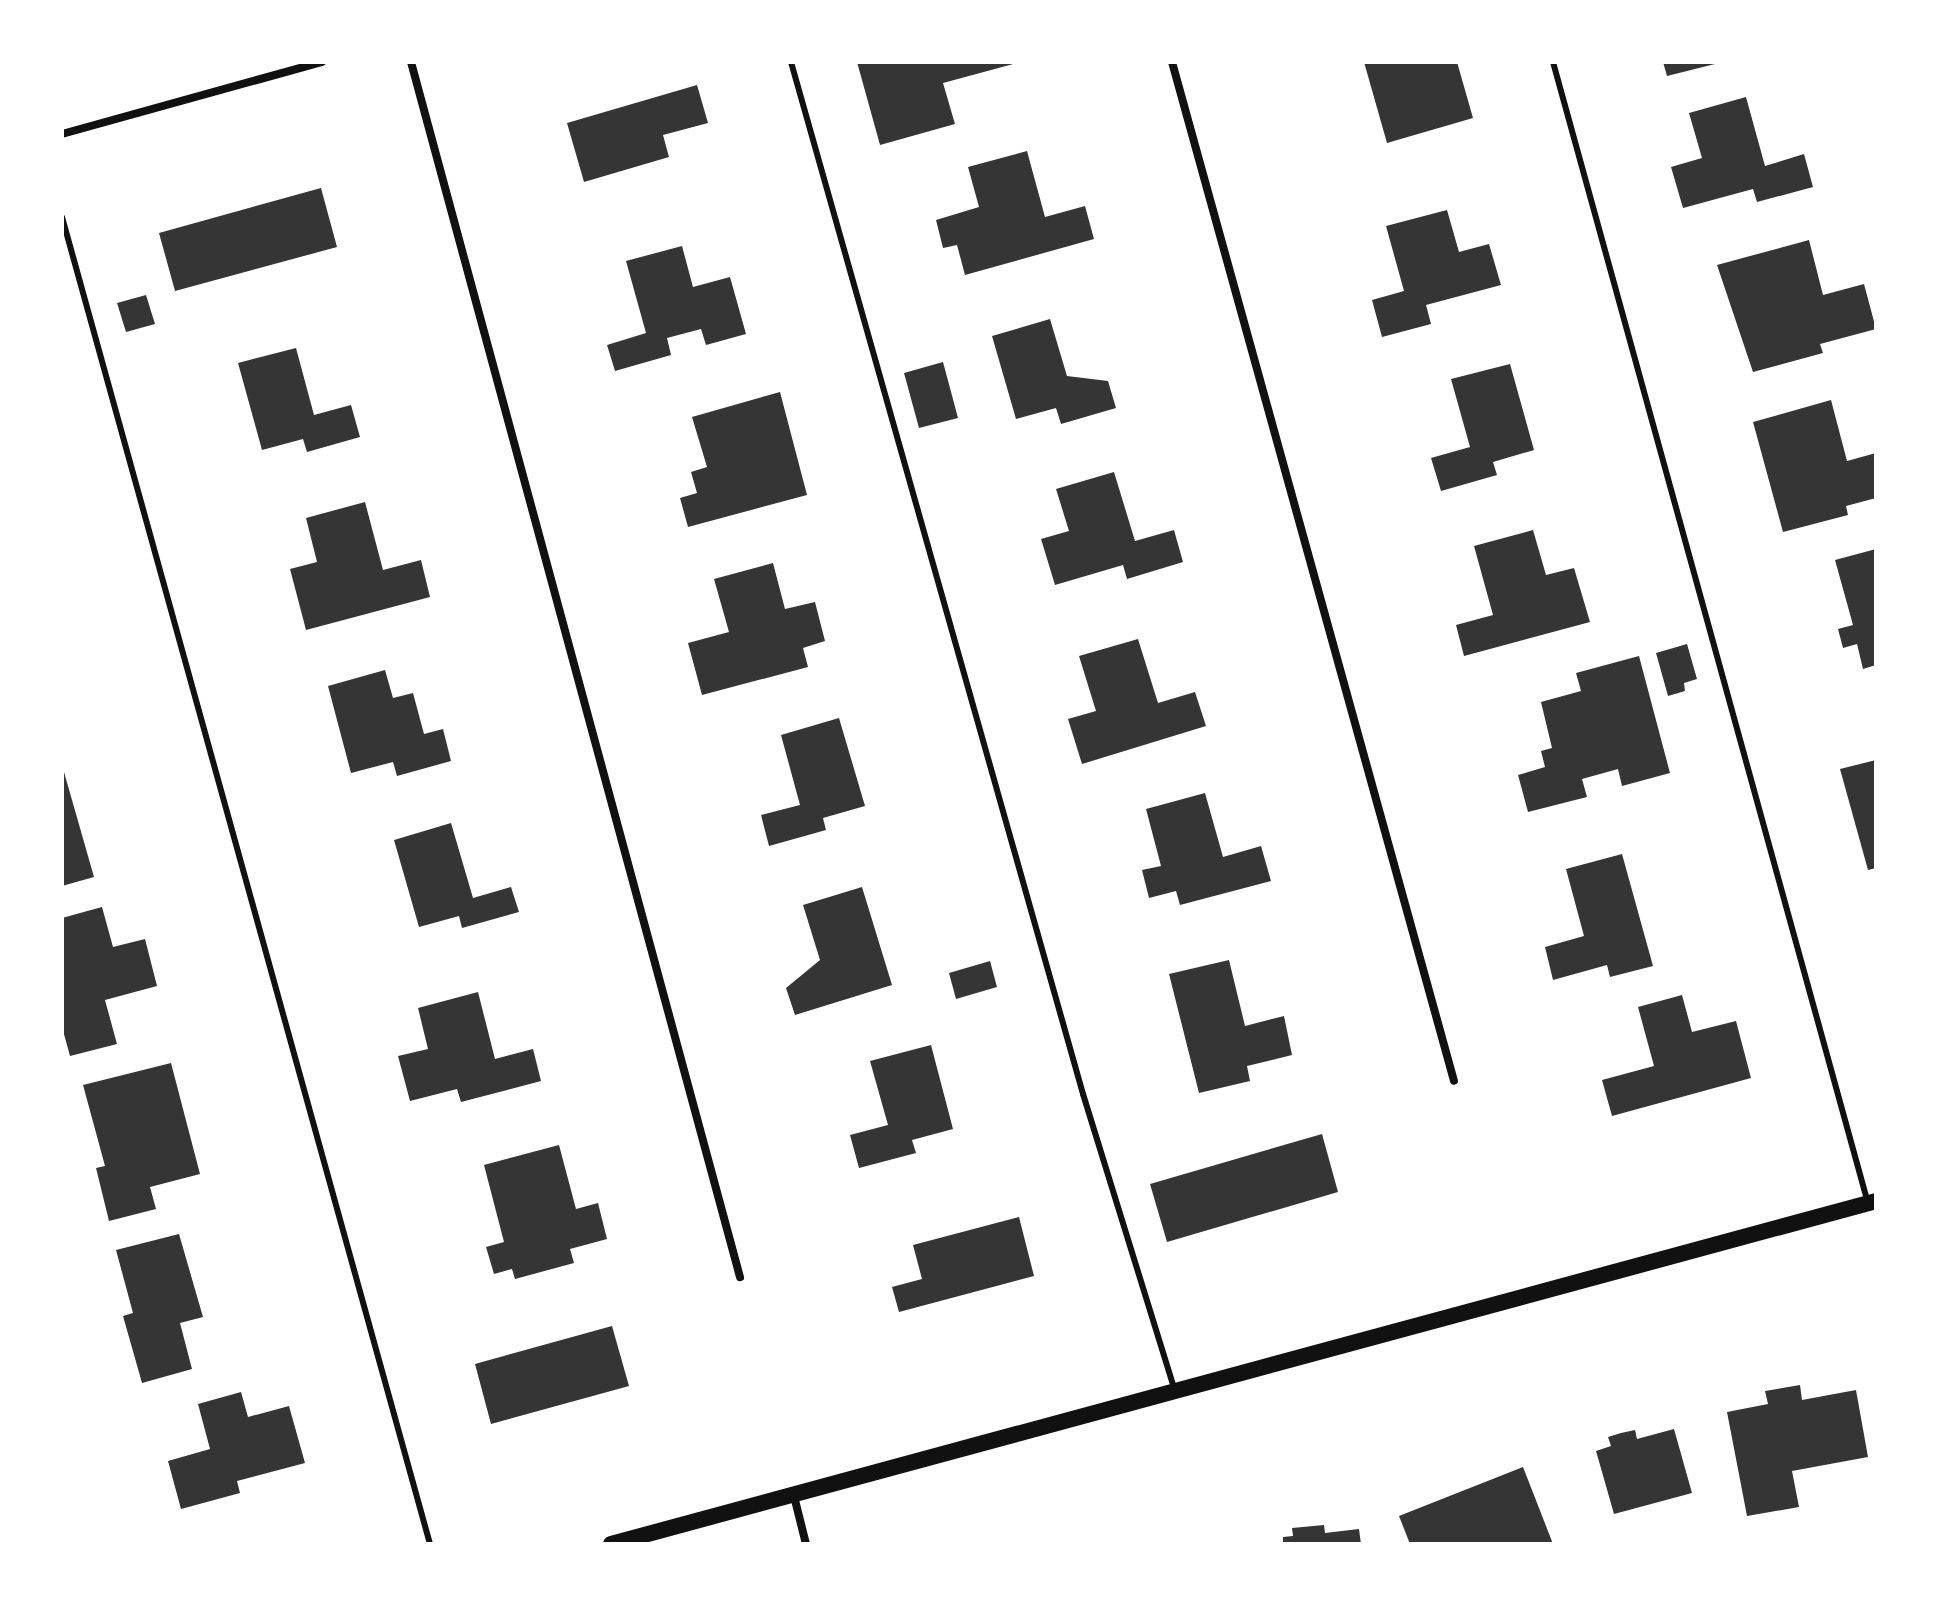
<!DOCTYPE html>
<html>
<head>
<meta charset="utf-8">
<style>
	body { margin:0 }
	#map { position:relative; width:1938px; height:1606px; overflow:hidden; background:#fff; font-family:"Fira Sans",sans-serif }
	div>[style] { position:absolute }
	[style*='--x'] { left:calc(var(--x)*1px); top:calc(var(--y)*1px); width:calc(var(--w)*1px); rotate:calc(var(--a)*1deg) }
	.building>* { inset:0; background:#353535 }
	.service>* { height:6px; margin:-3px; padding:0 3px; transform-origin:3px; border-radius:3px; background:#111 }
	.minor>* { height:8px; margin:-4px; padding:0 4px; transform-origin:4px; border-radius:4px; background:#111 }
	.secondary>* { height:16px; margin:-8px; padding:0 8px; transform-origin:8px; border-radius:8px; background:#111 }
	span { translate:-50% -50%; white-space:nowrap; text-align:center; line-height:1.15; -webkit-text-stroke:6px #fff; paint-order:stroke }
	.frame { position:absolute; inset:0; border:64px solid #fff; pointer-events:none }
</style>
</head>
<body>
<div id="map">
	<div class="building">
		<div style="clip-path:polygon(857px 62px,1017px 62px,1017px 63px,943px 83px,955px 124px,880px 145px)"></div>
		<div style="clip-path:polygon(1364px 62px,1457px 62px,1473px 118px,1387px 143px)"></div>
		<div style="clip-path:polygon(1663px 62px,1719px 62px,1719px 63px,1667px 76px)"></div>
		<div style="clip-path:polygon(697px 85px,708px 123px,663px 135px,669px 157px,584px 182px,567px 123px)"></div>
		<div style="clip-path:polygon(1746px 97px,1765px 166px,1804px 154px,1813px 187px,1757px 202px,1753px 189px,1683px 208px,1671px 167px,1702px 158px,1689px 113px)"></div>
		<div style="clip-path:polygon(1027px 151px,1045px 217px,1085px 206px,1094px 239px,965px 275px,957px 245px,943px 248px,936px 220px,979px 207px,968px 167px)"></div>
		<div style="clip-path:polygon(321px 188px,337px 247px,175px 291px,159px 233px)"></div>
		<div style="clip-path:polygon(1447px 210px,1459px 252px,1489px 244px,1501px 285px,1426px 305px,1431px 324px,1382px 337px,1372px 300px,1404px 291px,1386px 226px)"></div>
		<div style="clip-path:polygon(1809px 240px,1823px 295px,1864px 284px,1876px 329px,1820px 344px,1823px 353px,1753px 372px,1717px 265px)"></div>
		<div style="clip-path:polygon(682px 246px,693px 287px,730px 277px,746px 334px,706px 345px,701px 329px,667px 338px,671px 355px,615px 371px,607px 345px,646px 333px,626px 261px)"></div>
		<div style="clip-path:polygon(146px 295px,155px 324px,126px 332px,117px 303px)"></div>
		<div style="clip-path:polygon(1050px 319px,1067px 376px,1108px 381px,1116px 408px,1061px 424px,1056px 408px,1016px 419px,992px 336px)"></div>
		<div style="clip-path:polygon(296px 348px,314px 415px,351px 405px,360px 437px,307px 452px,303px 439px,262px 450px,238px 363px)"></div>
		<div style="clip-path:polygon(943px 362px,958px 418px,919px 428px,904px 373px)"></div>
		<div style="clip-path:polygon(1510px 364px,1534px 450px,1493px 462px,1497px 475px,1441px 491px,1431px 458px,1470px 447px,1451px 379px)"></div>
		<div style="clip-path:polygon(780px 392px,807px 495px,688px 527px,680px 498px,697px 493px,691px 472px,707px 467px,692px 417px)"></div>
		<div style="clip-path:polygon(1831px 400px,1847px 461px,1876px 453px,1876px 498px,1846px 506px,1848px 515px,1783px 532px,1753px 422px)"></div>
		<div style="clip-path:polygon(1114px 472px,1135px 541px,1174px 530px,1183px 562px,1127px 579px,1123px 565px,1055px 585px,1041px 539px,1069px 531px,1056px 489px)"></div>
		<div style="clip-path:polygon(365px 502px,383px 570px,421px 560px,430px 597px,306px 630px,290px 569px,317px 562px,306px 518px)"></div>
		<div style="clip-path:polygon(1533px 530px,1546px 575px,1574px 568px,1590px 622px,1464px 656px,1456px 625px,1493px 615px,1474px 546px)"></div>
		<div style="clip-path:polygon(1876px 549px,1876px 665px,1863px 669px,1857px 644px,1843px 648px,1838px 629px,1853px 625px,1835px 560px)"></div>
		<div style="clip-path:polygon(773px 563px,785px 609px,815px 602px,825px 641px,803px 648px,808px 667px,702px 695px,688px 643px,729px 632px,714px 579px)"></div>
		<div style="clip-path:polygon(1138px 639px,1158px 703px,1195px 692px,1206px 726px,1082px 764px,1068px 719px,1096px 711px,1079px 656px)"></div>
		<div style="clip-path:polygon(1687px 644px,1697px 679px,1684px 683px,1685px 691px,1668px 696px,1656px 653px)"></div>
		<div style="clip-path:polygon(1639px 656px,1670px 773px,1622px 786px,1618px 769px,1582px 779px,1587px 797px,1528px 812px,1518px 775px,1545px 767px,1541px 751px,1552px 748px,1541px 702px,1581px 691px,1576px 673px)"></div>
		<div style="clip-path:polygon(385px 670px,393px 698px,413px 693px,424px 734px,443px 729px,451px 761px,397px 776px,393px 762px,351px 773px,328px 686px)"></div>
		<div style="clip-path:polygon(839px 718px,865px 806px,823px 818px,826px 830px,769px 846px,761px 815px,800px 805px,781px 735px)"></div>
		<div style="clip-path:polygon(1876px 760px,1876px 868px,1868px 870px,1840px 769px)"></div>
		<div style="clip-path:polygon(62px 765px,94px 877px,62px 886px)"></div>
		<div style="clip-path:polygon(1205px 793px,1223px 857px,1261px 846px,1271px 881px,1180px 905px,1176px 891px,1149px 898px,1142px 870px,1161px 866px,1146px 809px)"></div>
		<div style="clip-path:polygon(451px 823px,473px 898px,511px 887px,519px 912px,462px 928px,459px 916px,419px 927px,394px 840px)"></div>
		<div style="clip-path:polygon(1622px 854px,1653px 966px,1610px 977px,1607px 965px,1553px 980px,1545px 947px,1584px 936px,1566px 869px)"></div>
		<div style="clip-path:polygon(862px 887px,892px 985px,795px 1015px,786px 988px,820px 960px,803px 905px)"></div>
		<div style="clip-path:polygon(102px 907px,113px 947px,145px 939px,157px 986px,105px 1000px,117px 1044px,70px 1056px,62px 1027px,62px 918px)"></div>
		<div style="clip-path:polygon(1229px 960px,1245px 1026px,1284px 1016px,1292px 1055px,1247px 1066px,1250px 1081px,1199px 1093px,1169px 974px)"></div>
		<div style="clip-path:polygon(990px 961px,997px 987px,956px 999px,949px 973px)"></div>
		<div style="clip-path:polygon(478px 992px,495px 1059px,533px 1049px,541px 1081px,461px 1102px,457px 1089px,410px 1101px,398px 1056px,428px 1049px,418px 1008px)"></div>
		<div style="clip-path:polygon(1682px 995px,1692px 1032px,1736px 1021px,1751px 1078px,1612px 1116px,1602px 1080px,1654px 1066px,1638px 1007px)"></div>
		<div style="clip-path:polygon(931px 1045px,953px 1129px,912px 1140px,916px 1153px,859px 1168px,850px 1135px,888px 1125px,870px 1061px)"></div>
		<div style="clip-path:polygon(171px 1063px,200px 1174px,150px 1187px,156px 1209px,109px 1221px,96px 1168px,105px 1166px,83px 1085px)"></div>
		<div style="clip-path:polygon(1322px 1134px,1338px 1192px,1167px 1242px,1150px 1184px)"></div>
		<div style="clip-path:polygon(559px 1145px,576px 1209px,598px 1203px,607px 1239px,570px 1249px,574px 1263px,515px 1279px,512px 1269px,494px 1274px,486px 1247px,504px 1242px,484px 1165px)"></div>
		<div style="clip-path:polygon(1019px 1217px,1034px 1276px,899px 1312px,892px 1287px,922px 1279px,913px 1245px)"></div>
		<div style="clip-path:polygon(179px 1234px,203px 1317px,180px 1323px,192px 1369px,142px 1383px,123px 1316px,133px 1313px,116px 1250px)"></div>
		<div style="clip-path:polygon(612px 1326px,629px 1386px,491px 1424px,475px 1364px)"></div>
		<div style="clip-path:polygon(1800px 1385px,1802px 1400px,1856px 1390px,1868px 1457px,1792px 1471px,1799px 1507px,1747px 1516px,1727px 1412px,1768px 1404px,1765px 1391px)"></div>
		<div style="clip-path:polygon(241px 1392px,248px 1417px,289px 1406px,305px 1463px,237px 1481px,240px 1493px,181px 1509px,168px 1461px,210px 1449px,198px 1404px)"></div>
		<div style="clip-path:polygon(1674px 1429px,1692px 1493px,1614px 1514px,1596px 1451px,1611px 1446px,1608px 1437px,1621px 1433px,1635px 1430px,1637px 1439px)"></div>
		<div style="clip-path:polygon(1523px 1467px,1553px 1544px,1410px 1544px,1399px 1516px)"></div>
		<div style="clip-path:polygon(1324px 1525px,1325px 1533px,1359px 1529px,1361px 1544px,1283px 1544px,1283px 1537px,1293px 1536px,1292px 1528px)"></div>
	</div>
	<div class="service">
		<div style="--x:791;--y:62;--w:1073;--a:74.2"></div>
		<div style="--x:1083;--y:1094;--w:308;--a:72.8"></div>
		<div style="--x:1553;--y:62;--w:1181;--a:74.57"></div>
		<div style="--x:62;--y:217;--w:1377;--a:74.5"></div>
	</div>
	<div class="minor">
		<div style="--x:411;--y:62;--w:1259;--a:74.85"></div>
		<div style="--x:1172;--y:62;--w:1057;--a:74.53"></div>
		<div style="--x:62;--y:134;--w:270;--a:-15.5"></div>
		<div style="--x:794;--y:1496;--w:49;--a:76"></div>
	</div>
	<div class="secondary">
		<div style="--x:611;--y:1544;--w:1311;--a:-15.17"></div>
	</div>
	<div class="frame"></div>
</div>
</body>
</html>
